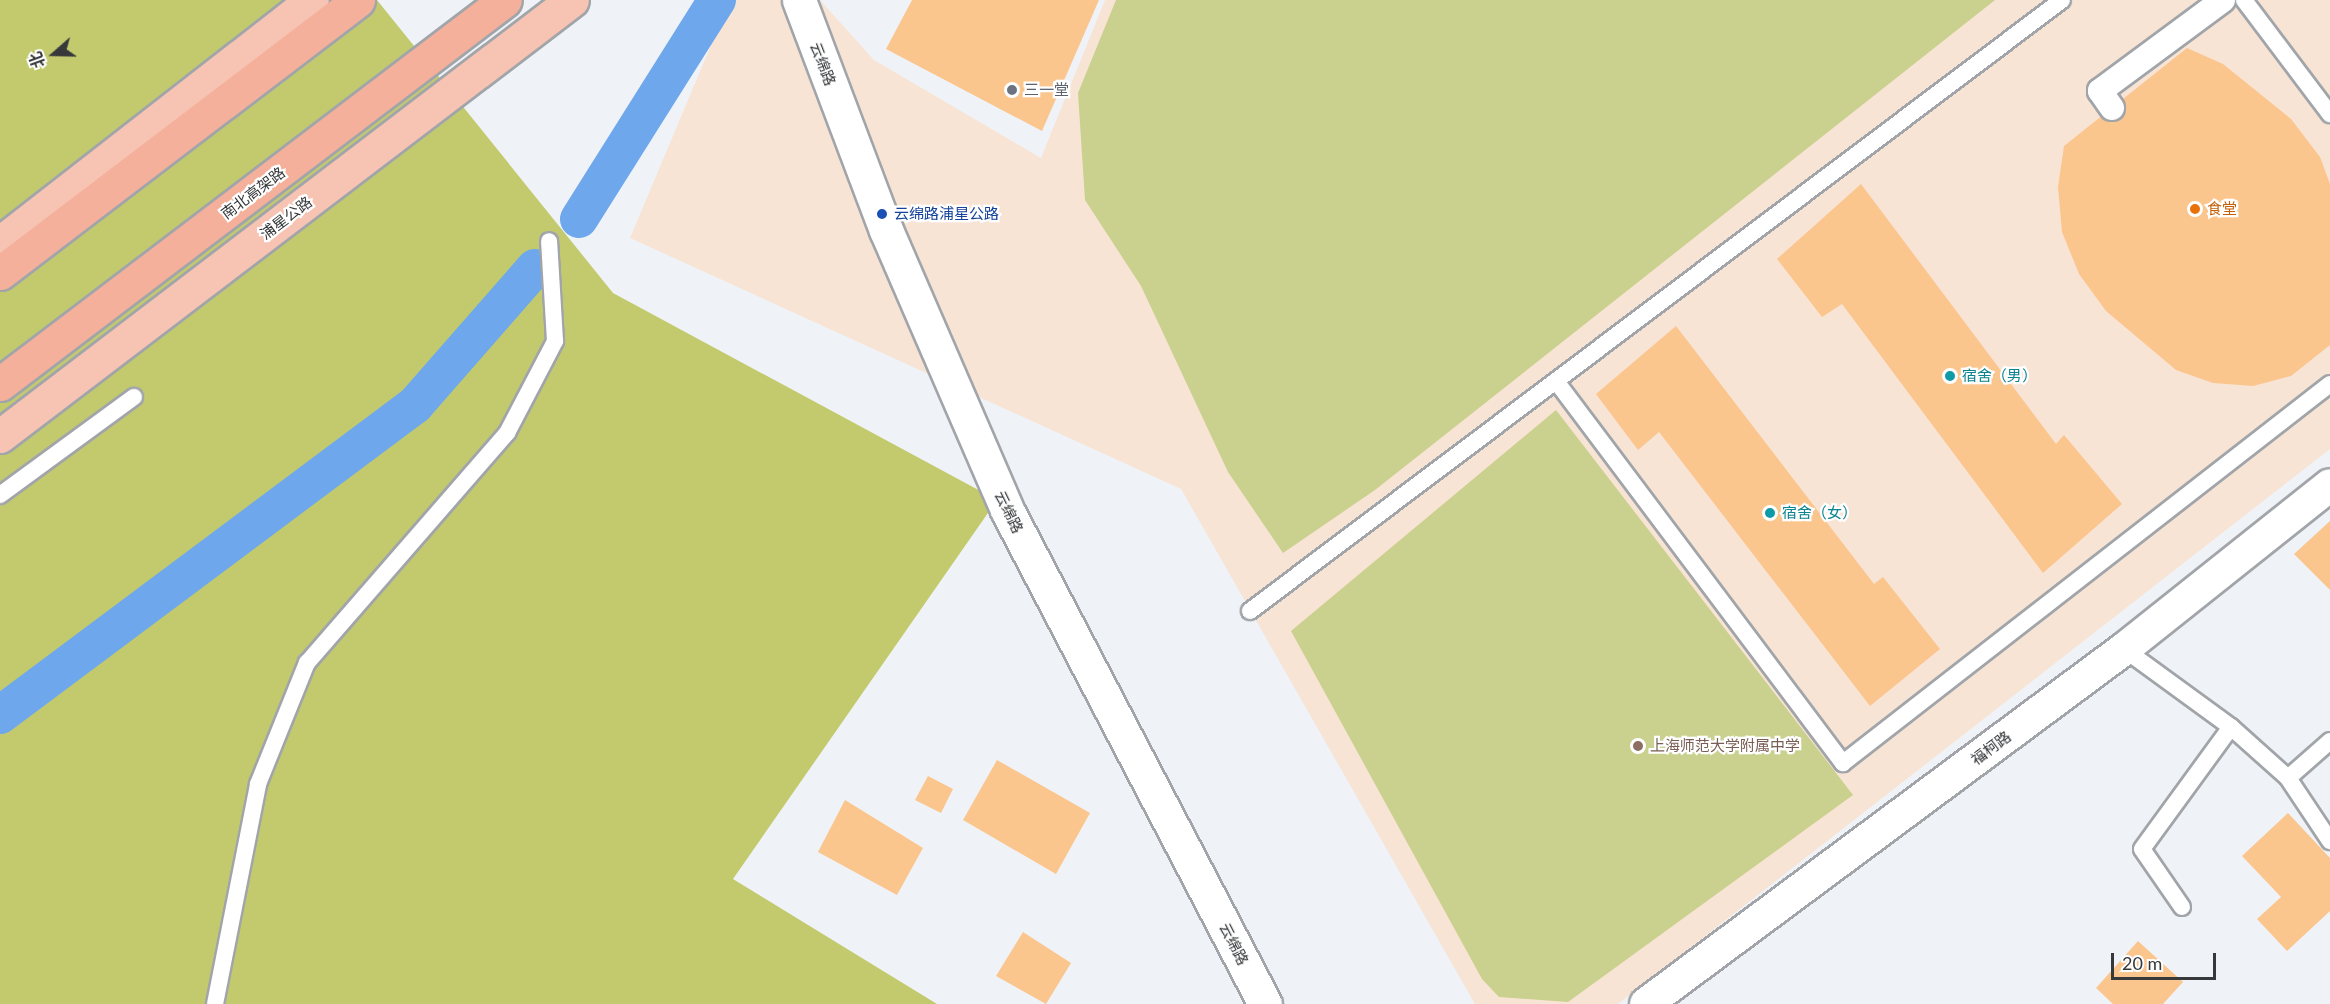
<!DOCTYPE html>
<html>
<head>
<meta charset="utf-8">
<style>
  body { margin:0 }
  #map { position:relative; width:2330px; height:1004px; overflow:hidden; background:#eff3f7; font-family:Lato,"Noto Sans SC",sans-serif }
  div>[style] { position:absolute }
  .education>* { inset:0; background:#f8e4d5 }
  .green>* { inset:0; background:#cad08d }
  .forest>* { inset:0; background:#c3ca6e }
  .canal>* { height:38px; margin:-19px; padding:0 19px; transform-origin:19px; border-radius:19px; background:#6ea7ec }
  .building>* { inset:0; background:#fbc58e }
  .roads { filter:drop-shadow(2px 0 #a1a5a9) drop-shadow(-2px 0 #a1a5a9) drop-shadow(0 2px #a1a5a9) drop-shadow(0 -2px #a1a5a9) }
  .service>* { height:16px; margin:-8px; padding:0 8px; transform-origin:8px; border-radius:8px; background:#fff }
  .pedestrian>* { height:24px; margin:-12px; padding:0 12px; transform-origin:12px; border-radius:12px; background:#fff }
  .minor>* { height:32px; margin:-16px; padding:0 16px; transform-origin:16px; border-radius:16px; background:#fff }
  .tertiary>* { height:33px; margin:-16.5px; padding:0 16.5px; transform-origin:16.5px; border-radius:16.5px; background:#fff }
  .primary>* { height:33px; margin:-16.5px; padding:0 16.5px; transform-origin:16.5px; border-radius:16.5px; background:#f7c4b3 }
  .trunk>* { height:33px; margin:-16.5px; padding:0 16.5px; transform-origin:16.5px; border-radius:16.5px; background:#f4b09a }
  .dots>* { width:16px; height:16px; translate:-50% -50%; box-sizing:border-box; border:3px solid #fff; border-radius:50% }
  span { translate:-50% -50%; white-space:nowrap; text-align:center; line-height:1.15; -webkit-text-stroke:4.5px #fff; paint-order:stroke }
  .street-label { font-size:15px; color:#36383a }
  .worship-label { font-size:15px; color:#5b616d }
  .left { translate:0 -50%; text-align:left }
  .food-label { font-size:15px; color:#c56008 }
  .transit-label { font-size:15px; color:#164399 }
  .culture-label { font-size:15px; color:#0d838f }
  .education-label { font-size:15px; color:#785e54 }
  .north { position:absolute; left:24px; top:24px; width:60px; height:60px; -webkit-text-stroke:4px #fff; paint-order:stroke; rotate:250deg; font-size:16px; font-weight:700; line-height:24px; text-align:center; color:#36383a }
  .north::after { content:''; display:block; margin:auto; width:21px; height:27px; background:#36383a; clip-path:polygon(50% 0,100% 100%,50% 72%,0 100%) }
  .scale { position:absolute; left:2111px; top:953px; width:105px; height:27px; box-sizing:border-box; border:3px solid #36383a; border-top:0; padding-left:8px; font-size:18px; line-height:21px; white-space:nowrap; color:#36383a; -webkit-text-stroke:4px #fff; paint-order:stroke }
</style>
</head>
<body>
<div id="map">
  <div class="education">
    <i style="clip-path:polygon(730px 0,820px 0,874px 60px,1041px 158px,1105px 0,2330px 0,2330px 449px,1618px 1004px,1475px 1004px,1181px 489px,630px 238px)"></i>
  </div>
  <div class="green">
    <i style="clip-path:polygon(1116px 0,1995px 0,1375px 490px,1283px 553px,1228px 472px,1141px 286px,1085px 200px,1078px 93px)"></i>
    <i style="clip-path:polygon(1556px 410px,1853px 795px,1568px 1002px,1499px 997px,1482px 979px,1291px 631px)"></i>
  </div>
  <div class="forest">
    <i style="clip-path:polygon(0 0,377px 0,613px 293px,997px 500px,733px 879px,937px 1004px,0 1004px)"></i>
  </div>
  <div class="canal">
    <i style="left:579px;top:219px;width:259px;rotate:-57.8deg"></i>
    <i style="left:0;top:715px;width:518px;rotate:-36.76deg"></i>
    <i style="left:415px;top:405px;width:182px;rotate:-48.8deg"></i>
  </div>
  <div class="building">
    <i style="clip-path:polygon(912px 0,1099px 0,1042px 131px,886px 49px)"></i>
    <i style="clip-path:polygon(2187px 48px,2223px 64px,2291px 119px,2320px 157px,2330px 184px,2330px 345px,2291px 376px,2253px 386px,2213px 383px,2176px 370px,2106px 311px,2079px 274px,2062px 232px,2058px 187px,2064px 146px)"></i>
    <i style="clip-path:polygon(1861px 184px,2056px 444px,2064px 435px,2122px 504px,2043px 573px,1842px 304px,1822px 317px,1777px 259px)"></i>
    <i style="clip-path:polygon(1676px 326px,1874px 584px,1883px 577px,1940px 649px,1870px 706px,1659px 432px,1638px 450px,1596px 394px)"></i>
    <i style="clip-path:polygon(2330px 521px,2330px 590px,2294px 554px)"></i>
    <i style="clip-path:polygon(997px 760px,1090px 813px,1056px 874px,963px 820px)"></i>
    <i style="clip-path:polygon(928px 776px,953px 789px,941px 813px,915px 800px)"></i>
    <i style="clip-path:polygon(845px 800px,923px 848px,897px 895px,818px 852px)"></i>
    <i style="clip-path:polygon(2288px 813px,2330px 858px,2330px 911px,2287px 951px,2257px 919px,2281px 897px,2242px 856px)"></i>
    <i style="clip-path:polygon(1023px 932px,1071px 963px,1046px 1004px,996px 976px)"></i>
    <i style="clip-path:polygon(2138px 941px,2183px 982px,2163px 1004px,2113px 1004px,2096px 988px)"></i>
  </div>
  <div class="roads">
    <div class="service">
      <i style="left:2244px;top:0;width:143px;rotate:53deg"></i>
      <i style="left:1556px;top:381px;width:478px;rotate:53.1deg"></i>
      <i style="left:1843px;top:763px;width:617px;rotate:-37.89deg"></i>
      <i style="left:0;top:495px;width:166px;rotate:-36.2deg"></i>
      <i style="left:1250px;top:611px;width:1016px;rotate:-36.96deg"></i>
      <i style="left:2124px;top:649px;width:132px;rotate:36.1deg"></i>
      <i style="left:2231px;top:727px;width:76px;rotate:41.8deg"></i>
      <i style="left:2288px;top:778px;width:76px;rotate:56.3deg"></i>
      <i style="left:2288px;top:778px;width:56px;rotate:-41.4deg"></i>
      <i style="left:2182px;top:907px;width:70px;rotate:-124.6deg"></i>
      <i style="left:2142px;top:849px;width:151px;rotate:-53.9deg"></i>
      <i style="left:215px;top:1004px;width:224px;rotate:-78.9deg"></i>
      <i style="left:258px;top:784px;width:131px;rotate:-68deg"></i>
      <i style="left:307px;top:663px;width:305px;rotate:-49deg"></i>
      <i style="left:507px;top:433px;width:104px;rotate:-62.4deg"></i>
      <i style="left:555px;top:341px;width:100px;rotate:-93.4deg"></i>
    </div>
    <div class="pedestrian">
      <i style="left:2112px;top:108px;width:21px;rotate:-125deg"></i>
      <i style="left:2100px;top:91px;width:153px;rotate:-36.5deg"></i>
    </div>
    <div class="minor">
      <i style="left:1646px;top:1004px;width:595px;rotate:-36.6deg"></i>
      <i style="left:2124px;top:649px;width:263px;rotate:-38.5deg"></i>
    </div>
    <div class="tertiary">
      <i style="left:799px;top:0;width:246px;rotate:69.3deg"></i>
      <i style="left:886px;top:230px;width:305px;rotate:66.6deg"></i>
      <i style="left:1007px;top:510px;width:557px;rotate:62.42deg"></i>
    </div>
    <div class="primary">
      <i style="left:0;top:243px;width:395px;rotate:-37.9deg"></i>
      <i style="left:0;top:436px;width:719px;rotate:-37.32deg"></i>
    </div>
    <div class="trunk">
      <i style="left:0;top:273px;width:450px;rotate:-37.3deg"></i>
      <i style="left:0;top:384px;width:634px;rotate:-37.25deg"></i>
    </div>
  </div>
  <div class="dots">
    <i style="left:1012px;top:90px;background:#6b7280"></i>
    <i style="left:2195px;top:209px;background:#e8710a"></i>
    <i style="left:882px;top:214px;background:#1a4fb4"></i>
    <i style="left:1950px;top:376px;background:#0f9aa8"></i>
    <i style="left:1770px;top:513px;background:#0f9aa8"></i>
    <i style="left:1638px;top:746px;background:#8d6e63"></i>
  </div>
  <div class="street-label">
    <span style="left:823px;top:64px;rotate:69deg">云绵路</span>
    <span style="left:253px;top:193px;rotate:-37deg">南北高架路</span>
    <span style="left:286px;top:218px;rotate:-37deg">浦星公路</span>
    <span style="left:1009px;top:512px;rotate:64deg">云绵路</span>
    <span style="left:1991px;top:748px;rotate:-37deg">福柯路</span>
    <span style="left:1234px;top:944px;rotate:63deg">云绵路</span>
  </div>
  <div class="worship-label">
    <span class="left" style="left:1024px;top:90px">三一堂</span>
  </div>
  <div class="food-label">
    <span class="left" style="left:2207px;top:209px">食堂</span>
  </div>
  <div class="transit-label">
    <span class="left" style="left:894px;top:214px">云绵路浦星公路</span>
  </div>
  <div class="culture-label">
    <span class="left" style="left:1962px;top:376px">宿舍（男）</span>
    <span class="left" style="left:1782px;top:513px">宿舍（女）</span>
  </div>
  <div class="education-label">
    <span class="left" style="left:1650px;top:746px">上海师范大学附属中学</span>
  </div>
  <div class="north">北</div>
  <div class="scale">20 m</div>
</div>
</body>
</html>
